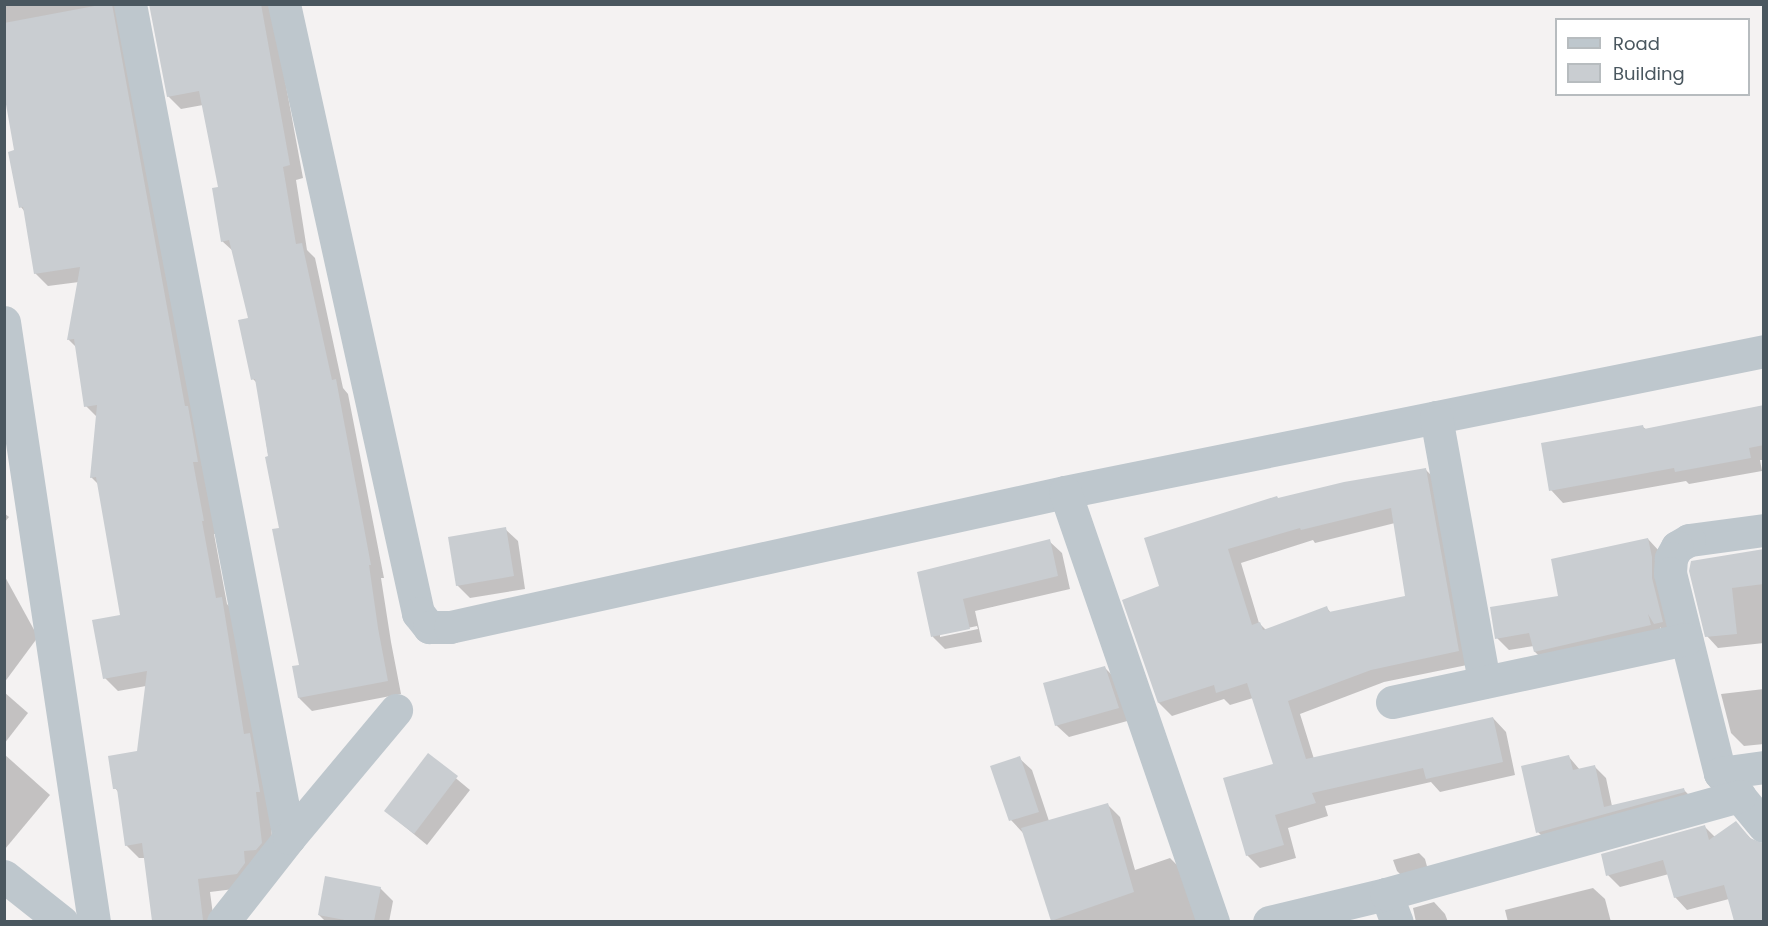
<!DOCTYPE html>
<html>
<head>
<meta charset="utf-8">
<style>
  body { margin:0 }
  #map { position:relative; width:1768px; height:926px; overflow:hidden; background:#f4f2f2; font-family:Poppins,sans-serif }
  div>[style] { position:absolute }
  .shadow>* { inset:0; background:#0003 }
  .building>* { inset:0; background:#c9cdd1 }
  .minor>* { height:33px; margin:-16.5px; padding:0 16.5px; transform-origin:16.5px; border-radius:16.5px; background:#bec7cd }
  span { translate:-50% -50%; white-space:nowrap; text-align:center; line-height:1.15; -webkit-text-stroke:4.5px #fff; paint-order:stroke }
  .frame { position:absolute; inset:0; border:6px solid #4a575f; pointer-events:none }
  .legend { position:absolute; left:1555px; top:18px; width:195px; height:78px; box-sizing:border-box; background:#fff; border:2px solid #b7bcbf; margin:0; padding:8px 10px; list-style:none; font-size:18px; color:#4a575f }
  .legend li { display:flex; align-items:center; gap:12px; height:30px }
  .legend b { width:30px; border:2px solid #b7bcbf }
</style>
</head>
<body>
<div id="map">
  <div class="shadow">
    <i style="clip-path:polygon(4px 4px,130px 4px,216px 534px,214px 534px,227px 604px,235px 612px,263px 748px,274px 856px,250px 887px,210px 892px,214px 922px,154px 922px,145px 858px,139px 858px,126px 845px,119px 793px,115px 788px,138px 753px,146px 686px,118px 691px,105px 678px,122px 617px,99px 485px,91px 477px,97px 417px,86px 406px,77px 348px,68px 339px,79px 282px,48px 286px,35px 273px,25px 212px,21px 207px,16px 152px,4px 84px)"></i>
    <i style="clip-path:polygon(151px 4px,271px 4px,303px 178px,296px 180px,307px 250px,315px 258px,343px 388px,348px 394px,384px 578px,381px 578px,391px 642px,401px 694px,312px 711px,299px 698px,301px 666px,257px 383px,253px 379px,249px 319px,234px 252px,222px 241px,220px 188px,203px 105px,181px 109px,168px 96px)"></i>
    <i style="clip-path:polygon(1764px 407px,1764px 460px,1760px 460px,1762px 471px,1689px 484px,1686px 481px,1563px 503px,1551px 490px,1643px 427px,1647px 430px)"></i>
    <i style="clip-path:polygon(evenodd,1426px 470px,1439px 483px,1472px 664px,1384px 682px,1300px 714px,1314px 759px,1493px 718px,1506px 732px,1515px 775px,1440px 792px,1431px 782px,1325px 806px,1328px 816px,1288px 828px,1296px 858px,1260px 868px,1247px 855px,1275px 765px,1253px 698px,1230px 705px,1224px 699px,1172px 716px,1159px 703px,1161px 587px,1278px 499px,1426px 470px,1395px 523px,1407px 598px,1331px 613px,1327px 608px,1267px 631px,1259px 623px,1241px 563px,1313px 540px,1315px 543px,1395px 523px)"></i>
    <i style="clip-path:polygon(4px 513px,9px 517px,4px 523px)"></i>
    <i style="clip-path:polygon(505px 529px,518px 541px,525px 589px,470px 598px,457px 585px)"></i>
    <i style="clip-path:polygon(1648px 539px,1660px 552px,1669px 636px,1660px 627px,1663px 637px,1548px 664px,1535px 652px,1534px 646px,1509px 650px,1497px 638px)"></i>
    <i style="clip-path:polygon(evenodd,1049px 541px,1062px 553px,1070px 589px,975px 611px,982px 642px,945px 649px,933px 637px,918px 573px,1049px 541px,977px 626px,978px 629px,940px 637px,940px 634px,977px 626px)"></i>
    <i style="clip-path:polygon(1764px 551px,1764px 643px,1718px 648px,1707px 636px,1690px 571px)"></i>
    <i style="clip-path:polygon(4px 575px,38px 637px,4px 683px)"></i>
    <i style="clip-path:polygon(1105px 668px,1117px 680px,1131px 720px,1069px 737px,1056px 725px)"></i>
    <i style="clip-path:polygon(1764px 689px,1764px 744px,1744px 746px,1731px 733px,1721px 694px)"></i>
    <i style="clip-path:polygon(4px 692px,28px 713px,4px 744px)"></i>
    <i style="clip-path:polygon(4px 754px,50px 795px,5px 849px,4px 848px)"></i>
    <i style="clip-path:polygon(428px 755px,470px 790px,427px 845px,386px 811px)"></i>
    <i style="clip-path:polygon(1569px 757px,1580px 770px,1595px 767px,1606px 778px,1612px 806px,1684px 790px,1695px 801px,1549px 843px,1538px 832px)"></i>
    <i style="clip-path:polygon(1019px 758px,1032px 770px,1049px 821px,1108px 805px,1120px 817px,1135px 870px,1170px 858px,1182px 870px,1200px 922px,1053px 922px,1024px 834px,1011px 820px,992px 767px)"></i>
    <i style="clip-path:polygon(1736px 823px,1757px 845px,1764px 845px,1764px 922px,1735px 922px,1729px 899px,1687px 910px,1675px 897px,1669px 874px,1620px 887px,1608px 875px,1705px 827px,1716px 838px)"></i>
    <i style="clip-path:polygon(1419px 853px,1425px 859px,1428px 870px,1403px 877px,1397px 871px,1393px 860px)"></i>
    <i style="clip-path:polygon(380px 888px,393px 901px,389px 922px,326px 922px,319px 915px)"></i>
    <i style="clip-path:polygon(1593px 888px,1605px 899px,1611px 922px,1508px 922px,1505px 910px)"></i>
    <i style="clip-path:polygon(1434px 902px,1445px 914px,1448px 922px,1416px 922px,1413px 908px)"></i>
  </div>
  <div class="building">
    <i style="clip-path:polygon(105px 4px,112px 4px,185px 406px,188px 406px,198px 462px,193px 462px,204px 521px,202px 521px,216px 598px,222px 597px,244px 734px,250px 733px,260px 792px,256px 792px,262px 843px,256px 850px,244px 851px,245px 863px,237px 874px,198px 879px,203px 920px,186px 921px,152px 921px,142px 843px,125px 846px,117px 789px,113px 789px,108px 756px,137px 751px,147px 671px,103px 679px,92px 620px,120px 615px,96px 477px,90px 478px,97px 405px,84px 407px,74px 339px,67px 340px,80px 267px,34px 274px,23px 207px,19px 208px,8px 152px,14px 150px,4px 93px,4px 23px)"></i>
    <i style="clip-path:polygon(149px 4px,261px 4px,290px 165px,283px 167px,296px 244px,302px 243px,332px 380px,336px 379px,371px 565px,369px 565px,378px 628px,388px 681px,298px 698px,292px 666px,299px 665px,272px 529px,279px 528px,265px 457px,268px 456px,255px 379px,251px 380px,238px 320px,248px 318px,229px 240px,221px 242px,212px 188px,218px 187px,199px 91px,167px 97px)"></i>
    <i style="clip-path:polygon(1764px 405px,1764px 445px,1749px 448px,1751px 458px,1675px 472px,1674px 468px,1549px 491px,1541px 443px,1643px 425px,1644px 429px)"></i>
    <i style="clip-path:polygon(evenodd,1426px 468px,1459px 651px,1371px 670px,1288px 701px,1306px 759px,1493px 717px,1503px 762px,1426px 779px,1423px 768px,1312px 793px,1316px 803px,1275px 815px,1284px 845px,1246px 856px,1223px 778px,1273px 764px,1247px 683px,1216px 693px,1214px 685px,1158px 703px,1122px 600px,1159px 586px,1144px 538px,1277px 496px,1278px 498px,1344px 482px,1426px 468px,1391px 508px,1405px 596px,1329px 612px,1327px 606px,1263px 630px,1260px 622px,1252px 625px,1228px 549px,1300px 528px,1301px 530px,1391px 508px)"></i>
    <i style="clip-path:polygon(506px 527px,514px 576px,456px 586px,448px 537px)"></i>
    <i style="clip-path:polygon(1648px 538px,1652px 557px,1652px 578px,1663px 622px,1654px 624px,1648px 614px,1651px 625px,1534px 652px,1529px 633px,1495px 639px,1490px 607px,1558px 596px,1551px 559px)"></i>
    <i style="clip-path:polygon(1050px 539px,1058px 576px,963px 599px,970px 629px,931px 637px,917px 572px)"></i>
    <i style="clip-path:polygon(1764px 549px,1764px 584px,1732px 588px,1737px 634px,1705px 637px,1689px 571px,1691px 561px)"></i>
    <i style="clip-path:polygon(1105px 666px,1119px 708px,1055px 726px,1043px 683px)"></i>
    <i style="clip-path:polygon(428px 753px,458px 776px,414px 834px,384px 811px)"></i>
    <i style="clip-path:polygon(1569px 755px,1573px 770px,1595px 765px,1604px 807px,1684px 788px,1685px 792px,1536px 833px,1521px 766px)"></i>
    <i style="clip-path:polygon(1020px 756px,1039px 812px,1009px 821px,990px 766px)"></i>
    <i style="clip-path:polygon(1108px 803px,1134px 892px,1051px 921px,1021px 828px)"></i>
    <i style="clip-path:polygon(1736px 821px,1750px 838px,1764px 844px,1764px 921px,1734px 921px,1724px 885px,1674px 898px,1663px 860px,1606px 876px,1601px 854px,1705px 825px,1709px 840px)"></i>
    <i style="clip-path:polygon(325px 876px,381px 887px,374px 921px,350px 921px,318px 915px)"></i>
  </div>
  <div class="minor">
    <i style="left:130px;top:4px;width:849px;rotate:79.21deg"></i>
    <i style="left:284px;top:4px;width:624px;rotate:77.59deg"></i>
    <i style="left:418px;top:613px;width:18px;rotate:52deg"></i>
    <i style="left:429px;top:627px;width:21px"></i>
    <i style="left:450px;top:627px;width:630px;rotate:-12.38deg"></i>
    <i style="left:1065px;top:492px;width:713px;rotate:-11.4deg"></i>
    <i style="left:4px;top:322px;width:607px;rotate:81.47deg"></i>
    <i style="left:1436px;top:417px;width:269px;rotate:79.7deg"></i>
    <i style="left:1065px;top:492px;width:455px;rotate:71deg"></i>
    <i style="left:1764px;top:530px;width:76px;rotate:172.4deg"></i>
    <i style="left:1689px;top:540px;width:14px;rotate:150deg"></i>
    <i style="left:1677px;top:547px;width:13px;rotate:119deg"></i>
    <i style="left:1671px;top:558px;width:15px;rotate:94deg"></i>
    <i style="left:1670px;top:573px;width:206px;rotate:76deg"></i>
    <i style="left:1720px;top:773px;width:69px;rotate:50.3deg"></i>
    <i style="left:1392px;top:702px;width:301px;rotate:-12.1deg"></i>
    <i style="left:1720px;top:773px;width:44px;rotate:-7.8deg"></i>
    <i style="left:4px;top:876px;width:74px;rotate:38.4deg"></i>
    <i style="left:1386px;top:894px;width:30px;rotate:69deg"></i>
    <i style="left:223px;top:922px;width:107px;rotate:-51.8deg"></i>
    <i style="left:289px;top:838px;width:167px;rotate:-50.1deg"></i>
    <i style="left:1269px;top:922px;width:120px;rotate:-13.5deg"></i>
    <i style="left:1386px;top:894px;width:367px;rotate:-15.5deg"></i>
  </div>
  <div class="frame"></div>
  <ul class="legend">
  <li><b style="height:8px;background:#bec7cd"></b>Road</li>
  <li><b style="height:16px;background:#c9cdd1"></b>Building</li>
  </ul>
</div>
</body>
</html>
